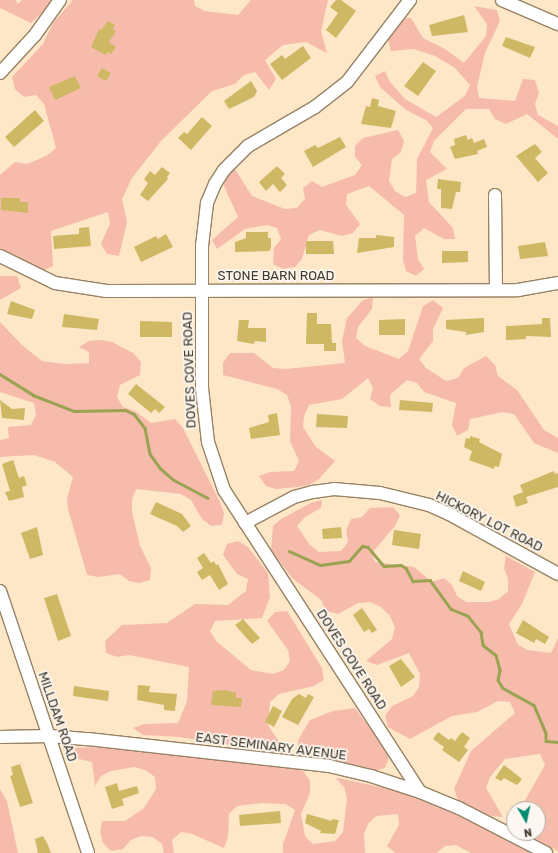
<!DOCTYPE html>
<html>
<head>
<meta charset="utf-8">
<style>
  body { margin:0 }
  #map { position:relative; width:558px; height:853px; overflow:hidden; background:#fee7c7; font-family:Rubik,sans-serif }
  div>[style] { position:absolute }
  .green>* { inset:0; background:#f6bbab }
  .stream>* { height:2.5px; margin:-1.25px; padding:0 1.25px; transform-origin:1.25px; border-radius:1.25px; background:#9aa351 }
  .building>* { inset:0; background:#ceb864 }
  .roads { filter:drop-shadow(1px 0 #978264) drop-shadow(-1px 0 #978264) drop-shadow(0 1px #978264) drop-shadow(0 -1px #978264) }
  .minor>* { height:12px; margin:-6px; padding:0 6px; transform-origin:6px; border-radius:6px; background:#fff }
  span { translate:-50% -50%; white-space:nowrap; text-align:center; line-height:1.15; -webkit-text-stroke:3.5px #fcf7f1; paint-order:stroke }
  .street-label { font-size:13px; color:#433a2d }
  .north { position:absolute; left:506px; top:801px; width:40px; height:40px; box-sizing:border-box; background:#fcf7f1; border:1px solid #b2aba3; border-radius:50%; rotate:171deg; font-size:11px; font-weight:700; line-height:16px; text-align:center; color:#433a2d }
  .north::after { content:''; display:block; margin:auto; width:14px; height:18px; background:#068b70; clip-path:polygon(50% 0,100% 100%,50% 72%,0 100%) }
</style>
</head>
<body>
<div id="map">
  <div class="green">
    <i style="clip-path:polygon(0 0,15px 0,18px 4px,22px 0,56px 0,31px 23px,0 8px)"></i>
    <i style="clip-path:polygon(73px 0,194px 0,195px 6px,205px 11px,238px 15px,251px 0,328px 0,321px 31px,327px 53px,306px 42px,283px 45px,265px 60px,276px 79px,269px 90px,255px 72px,244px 75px,235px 84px,212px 91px,161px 141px,132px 178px,122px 199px,127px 222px,119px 256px,107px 254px,101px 244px,110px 223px,108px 212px,51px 231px,53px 266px,42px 271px,0 251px,0 175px,15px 162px,27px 164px,48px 155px,56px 148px,44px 104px,36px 95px,24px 97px,15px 89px,12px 77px,43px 44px,53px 23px)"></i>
    <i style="clip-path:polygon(474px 6px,497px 10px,500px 21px,485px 53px,477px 87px,479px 98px,515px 101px,523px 79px,535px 80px,539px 93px,535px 104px,538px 115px,558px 126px,558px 139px,527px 114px,506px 124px,495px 119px,489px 109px,466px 109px,434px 141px,430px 152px,447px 169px,426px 180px,429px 202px,453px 228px,455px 239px,444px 239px,424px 228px,415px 236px,418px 259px,424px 269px,416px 276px,406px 271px,403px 260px,404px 215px,369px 186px,347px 194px,346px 205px,360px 224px,353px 233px,342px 236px,320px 230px,309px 235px,302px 259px,295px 267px,283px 269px,273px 264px,274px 248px,281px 239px,277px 228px,267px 225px,245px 229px,217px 249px,212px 240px,238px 217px,224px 186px,226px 174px,233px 166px,252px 196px,285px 209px,297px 208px,305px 199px,303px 188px,312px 181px,322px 187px,355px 175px,362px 165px,355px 157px,355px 146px,363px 138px,398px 130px,404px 141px,401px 152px,392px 159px,389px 181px,395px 191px,405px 197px,416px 193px,417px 159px,433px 128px,426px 120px,406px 110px,380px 87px,375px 76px,385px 71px,390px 82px,405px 99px,436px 117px,465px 96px,470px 85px,455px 68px,435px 56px,414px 49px,391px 51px,388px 40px,392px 27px,399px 18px,411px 18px,423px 38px,445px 49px,464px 63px,486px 36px,487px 24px)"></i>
    <i style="clip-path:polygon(0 276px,17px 276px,21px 288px,0 300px)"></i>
    <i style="clip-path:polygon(373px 297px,372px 309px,358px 327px,356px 338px,365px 346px,399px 359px,408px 351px,423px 306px,433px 300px,443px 308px,433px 329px,433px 341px,419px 359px,426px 368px,446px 381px,458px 378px,464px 368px,486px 356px,495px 365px,498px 376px,517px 390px,544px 430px,558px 438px,558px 453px,534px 443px,514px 414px,503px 412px,470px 419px,468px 430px,457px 436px,452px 425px,456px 403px,424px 392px,417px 383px,407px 380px,390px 395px,391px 407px,380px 406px,370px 399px,373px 388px,368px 378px,342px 399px,309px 405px,304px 416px,303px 427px,316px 447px,335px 461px,319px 479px,309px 485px,298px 487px,276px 489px,266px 486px,259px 476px,270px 472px,294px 471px,299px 461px,290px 441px,291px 406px,287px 395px,277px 389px,223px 375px,223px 363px,230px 353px,254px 353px,273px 368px,286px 369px,345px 363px,342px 341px,347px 318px,362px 301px)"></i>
    <i style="clip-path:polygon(0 322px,23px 346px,42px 361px,65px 364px,89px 363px,89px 352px,79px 347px,89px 341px,101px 340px,112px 342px,133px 353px,141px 362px,140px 375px,120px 385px,117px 397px,123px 407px,135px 411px,151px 423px,175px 419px,183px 428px,220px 502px,224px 513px,222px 525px,211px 526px,202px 519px,191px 500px,181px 494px,136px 489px,132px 500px,132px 512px,140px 546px,151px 568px,150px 580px,139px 583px,129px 581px,120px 574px,98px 577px,87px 575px,68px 509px,67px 498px,73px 477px,55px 462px,34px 455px,0 457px,0 440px,9px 438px,8px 427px,31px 425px,36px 414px,34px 403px,0 392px)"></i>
    <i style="clip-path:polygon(322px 500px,321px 508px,305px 517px,297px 526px,310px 545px,319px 552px,341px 551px,348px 542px,346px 530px,351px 519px,362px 517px,370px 508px,393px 507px,400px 515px,395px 526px,372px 553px,375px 562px,414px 567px,432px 582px,444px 578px,452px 585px,457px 596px,466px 602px,489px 602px,499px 599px,508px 591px,508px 579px,504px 568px,506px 556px,535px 572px,522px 604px,509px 624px,518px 645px,528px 650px,551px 653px,558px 638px,558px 851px,525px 833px,538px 833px,538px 809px,520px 809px,545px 765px,540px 754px,505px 759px,490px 777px,486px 788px,503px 817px,491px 816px,458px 800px,454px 789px,471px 751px,515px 713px,510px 702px,498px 701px,477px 712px,452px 716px,410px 739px,388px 727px,385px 716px,392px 706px,413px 696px,419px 687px,420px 674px,409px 653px,377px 665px,366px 661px,392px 639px,395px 627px,390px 616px,381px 607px,370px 602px,358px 603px,338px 614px,326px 611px,321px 600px,292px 578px,271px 550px,273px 526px,281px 519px,311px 503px)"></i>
    <i style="clip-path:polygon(238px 541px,248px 547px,268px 573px,270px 597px,262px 618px,215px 621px,210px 631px,216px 641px,251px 670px,273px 674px,284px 670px,290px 661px,288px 650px,267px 621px,275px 612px,287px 611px,322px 668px,324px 680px,314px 686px,279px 694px,270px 702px,268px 725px,287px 754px,179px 737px,143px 735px,133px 728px,144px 724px,178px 723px,187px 701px,189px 667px,129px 655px,117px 657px,106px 653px,105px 641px,122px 625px,167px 623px,195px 604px,228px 605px,246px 591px,248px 579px,237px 574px,223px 555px,227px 544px)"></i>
    <i style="clip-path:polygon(355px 708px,384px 747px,389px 758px,385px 768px,374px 771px,298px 751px,298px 740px,310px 720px,333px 711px)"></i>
    <i style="clip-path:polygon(109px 747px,294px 767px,304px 772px,310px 781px,310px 793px,301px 814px,305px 836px,313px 844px,335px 841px,343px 832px,347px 798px,344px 787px,336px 779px,338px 778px,394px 790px,468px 817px,521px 842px,529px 853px,471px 853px,456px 845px,445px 846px,437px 853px,395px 853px,387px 846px,399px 825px,398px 814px,376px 816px,368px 824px,364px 834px,365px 853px,283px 853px,283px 844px,295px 810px,285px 804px,261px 803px,237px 806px,229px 814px,228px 837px,224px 848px,192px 834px,181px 832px,172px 840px,174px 853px,164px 853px,162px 844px,153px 837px,141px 836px,131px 840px,123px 849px,111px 851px,103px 843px,100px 832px,102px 821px,125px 821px,144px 808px,156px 789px,155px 777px,145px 770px,134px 767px,111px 771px,101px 776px,95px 786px,92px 762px,70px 757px,62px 748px)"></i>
    <i style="clip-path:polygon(0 789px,7px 801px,18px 853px,0 853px)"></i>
  </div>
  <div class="stream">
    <i style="left:0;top:374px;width:39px;rotate:32deg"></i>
    <i style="left:33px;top:395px;width:44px;rotate:21.3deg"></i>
    <i style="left:74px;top:411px;width:51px;rotate:-1.1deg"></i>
    <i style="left:125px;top:410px;width:10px;rotate:24deg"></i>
    <i style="left:134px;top:414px;width:18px;rotate:52deg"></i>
    <i style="left:145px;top:428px;width:26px;rotate:79deg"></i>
    <i style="left:150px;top:454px;width:17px;rotate:54deg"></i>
    <i style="left:160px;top:468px;width:18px;rotate:41deg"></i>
    <i style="left:174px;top:480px;width:38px;rotate:28deg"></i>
    <i style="left:289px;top:551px;width:34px;rotate:24deg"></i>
    <i style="left:320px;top:565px;width:29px;rotate:-8deg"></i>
    <i style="left:349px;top:561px;width:20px;rotate:-49deg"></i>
    <i style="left:362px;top:546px;width:6px;rotate:9deg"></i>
    <i style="left:368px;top:547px;width:25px;rotate:50deg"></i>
    <i style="left:384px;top:566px;width:17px;rotate:-3deg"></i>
    <i style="left:401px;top:565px;width:6px;rotate:31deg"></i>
    <i style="left:406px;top:568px;width:15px;rotate:62deg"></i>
    <i style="left:413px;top:581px;width:17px;rotate:-3deg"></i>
    <i style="left:430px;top:580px;width:36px;rotate:54deg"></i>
    <i style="left:451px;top:609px;width:18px;rotate:22deg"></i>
    <i style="left:468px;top:616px;width:21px;rotate:51deg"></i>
    <i style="left:481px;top:632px;width:13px;rotate:81deg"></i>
    <i style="left:483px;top:645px;width:16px;rotate:38deg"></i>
    <i style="left:496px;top:655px;width:16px;rotate:75deg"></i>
    <i style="left:500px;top:670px;width:10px;rotate:101deg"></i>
    <i style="left:498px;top:680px;width:9px;rotate:58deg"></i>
    <i style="left:503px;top:688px;width:35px;rotate:29deg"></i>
    <i style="left:534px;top:705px;width:30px;rotate:67deg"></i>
    <i style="left:546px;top:733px;width:8px;rotate:90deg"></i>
    <i style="left:546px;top:741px;width:12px;rotate:5deg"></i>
  </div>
  <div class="building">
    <i style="clip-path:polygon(336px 0,341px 0,356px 11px,336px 38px,326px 30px,338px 13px,330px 7px)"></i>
    <i style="clip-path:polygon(464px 15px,468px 32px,432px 36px,429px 25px)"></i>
    <i style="clip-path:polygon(108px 21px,115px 25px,113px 29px,116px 31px,109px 42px,116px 47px,111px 54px,107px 52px,106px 55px,91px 47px,99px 29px,101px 30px)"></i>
    <i style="clip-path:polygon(506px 37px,535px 47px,530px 58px,502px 46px)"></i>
    <i style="clip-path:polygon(303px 46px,311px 58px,282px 80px,270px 64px,282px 55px,285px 59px)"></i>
    <i style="clip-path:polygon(423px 62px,436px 71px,418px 96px,404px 86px)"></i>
    <i style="clip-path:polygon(102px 68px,111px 73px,106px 81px,97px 76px)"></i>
    <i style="clip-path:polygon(75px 76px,81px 88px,55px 100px,49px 87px)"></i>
    <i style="clip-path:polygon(251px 81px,257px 91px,254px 97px,229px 109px,224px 101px)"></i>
    <i style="clip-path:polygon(372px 98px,379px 100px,378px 106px,396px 111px,391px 128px,361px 124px,366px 106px,370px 107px)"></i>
    <i style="clip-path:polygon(35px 110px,44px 121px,14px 147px,5px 137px)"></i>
    <i style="clip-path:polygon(202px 117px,212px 126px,191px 150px,178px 138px,184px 132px,187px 134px)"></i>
    <i style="clip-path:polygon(466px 135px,468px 140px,472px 138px,474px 143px,484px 139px,487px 147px,477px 151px,478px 154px,455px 159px,450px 147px,455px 145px,454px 139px)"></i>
    <i style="clip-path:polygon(340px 137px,346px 147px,313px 167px,304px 151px,315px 145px,318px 148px)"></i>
    <i style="clip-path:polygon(535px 144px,542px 152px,535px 158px,548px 173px,538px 182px,516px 156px)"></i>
    <i style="clip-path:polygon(277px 166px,285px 174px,281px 178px,287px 185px,280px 192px,273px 184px,266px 191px,259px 182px)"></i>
    <i style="clip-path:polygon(162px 167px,170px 173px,167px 177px,168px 179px,148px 201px,140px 195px,148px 183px,144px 179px,150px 171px,155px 175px)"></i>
    <i style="clip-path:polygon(438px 179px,461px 182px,460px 192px,456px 192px,452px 209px,441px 208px,441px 189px,437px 189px)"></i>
    <i style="clip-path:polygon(1px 198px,20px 198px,20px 202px,28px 202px,28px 213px,1px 210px)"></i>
    <i style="clip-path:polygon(89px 227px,91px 246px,54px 249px,53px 236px,79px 234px,79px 228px)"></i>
    <i style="clip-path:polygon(246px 232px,268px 232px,268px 238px,271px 238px,271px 248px,269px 251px,235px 252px,235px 242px,246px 238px)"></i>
    <i style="clip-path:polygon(166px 234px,173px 247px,141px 262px,134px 247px,156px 236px,158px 239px)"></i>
    <i style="clip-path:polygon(376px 235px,394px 237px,394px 247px,357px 253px,359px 238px,376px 238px)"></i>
    <i style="clip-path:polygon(306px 241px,333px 241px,334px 254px,306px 254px)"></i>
    <i style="clip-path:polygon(545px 242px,548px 256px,520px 259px,518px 246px)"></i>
    <i style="clip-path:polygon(442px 251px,468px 251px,468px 262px,442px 263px)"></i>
    <i style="clip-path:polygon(11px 301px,35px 310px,32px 319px,7px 314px)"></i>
    <i style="clip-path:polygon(307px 313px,317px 313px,317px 324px,331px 324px,332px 343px,336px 343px,336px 351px,324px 351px,324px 344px,306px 344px)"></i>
    <i style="clip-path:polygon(64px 314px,99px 319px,97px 330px,62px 327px)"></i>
    <i style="clip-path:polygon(484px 318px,484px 332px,466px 335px,466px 332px,446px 329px,446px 320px)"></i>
    <i style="clip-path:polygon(542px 318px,550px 318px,551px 337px,526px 336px,526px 339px,506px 340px,506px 326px,542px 324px)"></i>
    <i style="clip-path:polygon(405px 319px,405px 335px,379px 335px,379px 320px)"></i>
    <i style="clip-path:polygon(239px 320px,249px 320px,248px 328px,266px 328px,266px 342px,255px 341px,254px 344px,237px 341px)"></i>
    <i style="clip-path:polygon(140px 321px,172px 322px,172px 337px,140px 337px)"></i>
    <i style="clip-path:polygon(136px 384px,165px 407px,159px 413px,155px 409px,151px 413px,128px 394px)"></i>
    <i style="clip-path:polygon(0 400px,12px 409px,25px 408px,24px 420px,2px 418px)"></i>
    <i style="clip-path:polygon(400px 400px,433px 403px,432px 412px,399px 410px)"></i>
    <i style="clip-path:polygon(277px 413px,280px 435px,251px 439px,249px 428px,269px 422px,268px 415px)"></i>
    <i style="clip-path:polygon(317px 414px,348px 416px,347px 428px,316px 427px)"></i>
    <i style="clip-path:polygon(470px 436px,480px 439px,479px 442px,502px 454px,499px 467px,495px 466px,494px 469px,469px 460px,472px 451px,464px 447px,466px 438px,470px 439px)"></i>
    <i style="clip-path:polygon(13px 460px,19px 478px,24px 476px,27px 485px,22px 487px,24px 497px,9px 501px,5px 492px,10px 491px,2px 464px)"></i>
    <i style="clip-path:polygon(554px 471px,555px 474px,558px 473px,558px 487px,526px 497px,528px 503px,516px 507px,513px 496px,523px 492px,520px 485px)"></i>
    <i style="clip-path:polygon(156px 502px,182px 514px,191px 526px,183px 532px,177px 526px,150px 514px)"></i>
    <i style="clip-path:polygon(37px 527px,43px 555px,30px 559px,21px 533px)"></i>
    <i style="clip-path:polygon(341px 527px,342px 538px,323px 539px,322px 529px)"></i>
    <i style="clip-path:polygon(394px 530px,421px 534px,419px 549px,392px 545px)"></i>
    <i style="clip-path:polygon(204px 553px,211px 563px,214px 561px,216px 565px,218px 564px,228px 584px,219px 590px,210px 575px,202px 580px,197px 572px,203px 568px,197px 558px)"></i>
    <i style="clip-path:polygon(463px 571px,485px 582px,481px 591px,459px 581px)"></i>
    <i style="clip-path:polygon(57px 594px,71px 636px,58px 641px,44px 598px)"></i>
    <i style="clip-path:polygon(362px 608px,377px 630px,372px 633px,369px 629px,364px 632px,353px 615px)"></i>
    <i style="clip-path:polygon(243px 619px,260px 638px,252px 644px,235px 625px)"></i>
    <i style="clip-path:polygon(523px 620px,549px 637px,545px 644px,536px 639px,534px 643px,516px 633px)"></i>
    <i style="clip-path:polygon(401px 659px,415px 677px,401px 687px,389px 666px)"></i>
    <i style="clip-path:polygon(138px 685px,150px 686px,149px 692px,177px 694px,175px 711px,164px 710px,164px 705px,137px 700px)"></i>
    <i style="clip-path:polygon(74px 686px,109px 691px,108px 701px,73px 696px)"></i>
    <i style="clip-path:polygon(225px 690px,236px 693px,236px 698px,242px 698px,241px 707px,211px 705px,213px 691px)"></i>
    <i style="clip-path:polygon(299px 694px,306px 698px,308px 694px,314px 697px,298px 725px,282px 717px,292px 699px)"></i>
    <i style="clip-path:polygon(273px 706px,282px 711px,274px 727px,265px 722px)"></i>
    <i style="clip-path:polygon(438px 732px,449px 740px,451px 738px,455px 741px,462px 732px,470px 738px,464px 747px,468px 750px,459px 762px,442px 750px,444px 747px,433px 739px)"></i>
    <i style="clip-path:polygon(20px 764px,33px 803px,20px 807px,10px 776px,13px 775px,11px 767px)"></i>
    <i style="clip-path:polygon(504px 765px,522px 779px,517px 785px,504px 778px,501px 781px,495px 778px)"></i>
    <i style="clip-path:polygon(117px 783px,119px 791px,137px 786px,139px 793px,122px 799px,124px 805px,112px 809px,105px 787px)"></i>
    <i style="clip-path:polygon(280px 811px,281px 823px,240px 826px,239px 815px)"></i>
    <i style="clip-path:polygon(307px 814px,332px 821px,332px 819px,339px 820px,335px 834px,320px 833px,321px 831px,305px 823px)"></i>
    <i style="clip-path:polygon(43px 836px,48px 845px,51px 853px,38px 853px,35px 839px)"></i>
  </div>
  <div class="roads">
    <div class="minor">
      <i style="left:410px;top:0;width:103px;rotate:127.5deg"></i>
      <i style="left:347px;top:82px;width:41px;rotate:142deg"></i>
      <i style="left:315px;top:107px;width:78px;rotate:149.8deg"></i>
      <i style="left:248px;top:146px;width:34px;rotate:135deg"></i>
      <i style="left:224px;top:170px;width:17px;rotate:123deg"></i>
      <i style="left:215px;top:184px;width:21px;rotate:113deg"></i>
      <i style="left:207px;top:203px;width:43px;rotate:96.6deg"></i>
      <i style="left:202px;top:246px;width:142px;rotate:90deg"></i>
      <i style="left:202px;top:388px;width:54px;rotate:83.7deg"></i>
      <i style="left:208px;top:442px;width:51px;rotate:71.6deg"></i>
      <i style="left:224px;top:490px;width:360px;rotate:57deg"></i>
      <i style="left:502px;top:0;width:61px;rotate:23.2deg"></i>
      <i style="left:0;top:73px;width:52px;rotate:-47.4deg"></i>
      <i style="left:35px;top:35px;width:43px;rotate:-54.5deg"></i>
      <i style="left:495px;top:195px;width:95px;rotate:89.4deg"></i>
      <i style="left:0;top:256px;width:61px;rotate:26.1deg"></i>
      <i style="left:55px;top:283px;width:52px;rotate:8.9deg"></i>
      <i style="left:106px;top:291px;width:412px;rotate:-0.1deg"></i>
      <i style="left:518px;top:290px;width:41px;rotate:-9.9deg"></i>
      <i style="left:245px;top:523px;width:55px;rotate:-28deg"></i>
      <i style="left:294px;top:497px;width:20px;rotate:-15deg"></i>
      <i style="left:313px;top:492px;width:21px;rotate:-8deg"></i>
      <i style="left:334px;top:489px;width:46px;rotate:5deg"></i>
      <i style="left:380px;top:493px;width:50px;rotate:13.8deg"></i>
      <i style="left:429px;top:505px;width:22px;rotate:24deg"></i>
      <i style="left:449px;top:514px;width:124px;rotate:28.8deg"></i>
      <i style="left:0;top:591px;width:276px;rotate:71.4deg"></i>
      <i style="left:0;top:737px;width:50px;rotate:-1.1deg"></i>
      <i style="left:50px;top:736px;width:38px;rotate:5deg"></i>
      <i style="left:88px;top:739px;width:243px;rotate:6.4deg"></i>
      <i style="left:329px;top:766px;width:43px;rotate:13.4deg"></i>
      <i style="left:371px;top:776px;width:52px;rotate:18.1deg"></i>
      <i style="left:420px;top:792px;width:42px;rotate:22.3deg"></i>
      <i style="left:459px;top:808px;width:98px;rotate:27.3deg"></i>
    </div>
  </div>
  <div class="street-label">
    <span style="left:276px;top:276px">STONE BARN ROAD</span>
    <span style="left:190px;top:370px;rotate:-92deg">DOVES COVE ROAD</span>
    <span style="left:489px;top:522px;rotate:27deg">HICKORY LOT ROAD</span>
    <span style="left:351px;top:660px;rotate:57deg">DOVES COVE ROAD</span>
    <span style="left:57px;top:717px;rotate:71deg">MILLDAM ROAD</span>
    <span style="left:271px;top:747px;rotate:7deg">EAST SEMINARY AVENUE</span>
  </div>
  <div class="north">N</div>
</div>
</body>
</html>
